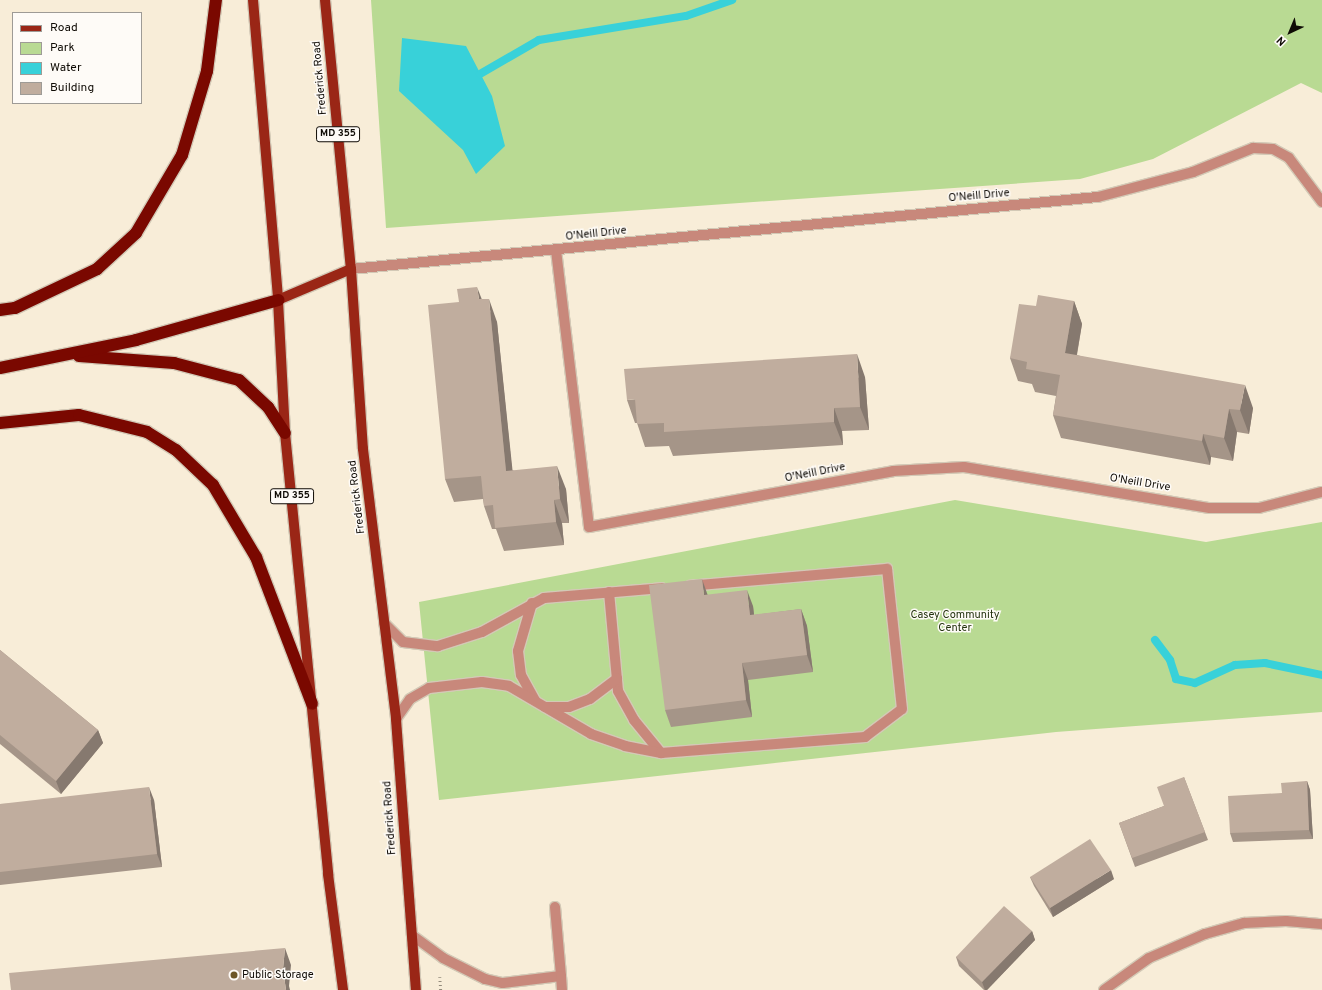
<!DOCTYPE html>
<html>
<head>
<meta charset="utf-8">
<style>
  body { margin:0 }
  #map { position:relative; width:1322px; height:990px; overflow:hidden; background:#f8edd8; font-family:Overpass,sans-serif }
  div>[style] { position:absolute }
  .green>* { inset:0; background:#b9da93 }
  .water>* { inset:0; background:#38d1d9 }
  .stream>* { height:8px; margin:-4px; padding:0 4px; transform-origin:4px; border-radius:4px; background:#38d1d9 }
  .path>* { height:2.5px; margin-top:-1.25px; transform-origin:0; background:repeating-linear-gradient(90deg,#938b7c 0 1px,transparent 0 4px) }
  .roads { filter:drop-shadow(1px 0 #d3c9b6) drop-shadow(-1px 0 #d3c9b6) drop-shadow(0 1px #d3c9b6) drop-shadow(0 -1px #d3c9b6) }
  .lane>* { height:10px; margin:-5px; padding:0 5px; transform-origin:5px; border-radius:5px; background:#c8887b }
  .street>* { height:10px; margin:-5px; padding:0 5px; transform-origin:5px; border-radius:5px; background:#c8887b }
  .primary>* { height:10px; margin:-5px; padding:0 5px; transform-origin:5px; border-radius:5px; background:#9a2616 }
  .highway>* { height:12px; margin:-6px; padding:0 6px; transform-origin:6px; border-radius:6px; background:#7a0800 }
  .wall>* { inset:0; background:#a59588 }
  .shaded-wall>* { inset:0; background:#86796f }
  .building>* { inset:0; background:#c0ad9e }
  .dots>* { width:11px; height:11px; translate:-50% -50%; box-sizing:border-box; border:2px solid #fefbf7; border-radius:50% }
  span { translate:-50% -50%; white-space:nowrap; text-align:center; line-height:1.15; -webkit-text-stroke:3px #fefbf7; paint-order:stroke }
  .shield-label span { padding:1px 3px; background:#fefbf7; border:1px solid; border-radius:3px; -webkit-text-stroke-width:0 }
  .shield-label { font-size:10px; color:#0f0b05; font-weight:700 }
  .street-label { font-size:11px; color:#0f0b05 }
  .park-label { font-size:11px; color:#263511 }
  .poi-label { font-size:11px; color:#0f0b05 }
  .left { translate:0 -50%; text-align:left }
  .legend { position:absolute; left:12px; top:12px; width:130px; height:92px; box-sizing:border-box; background:#fefbf7; border:1px solid #9e9b96; margin:0; padding:5px 7px; list-style:none; font-size:12px; color:#0f0b05 }
  .legend li { display:flex; align-items:center; gap:8px; height:20px }
  .legend b { width:20px; border:1px solid #9e9b96 }
  .north { position:absolute; left:1270px; top:12px; width:40px; height:40px; -webkit-text-stroke:3px #fefbf7; paint-order:stroke; rotate:224deg; font-size:11px; font-weight:700; line-height:16px; text-align:center; color:#0f0b05 }
  .north::after { content:''; display:block; margin:auto; width:14px; height:18px; background:#0f0b05; clip-path:polygon(50% 0,100% 100%,50% 72%,0 100%) }
</style>
</head>
<body>
<div id="map">
  <div class="green">
    <i style="clip-path:polygon(371px 0,1322px 0,1322px 93px,1301px 83px,1153px 159px,1080px 179px,386px 228px)"></i>
    <i style="clip-path:polygon(955px 500px,1206px 542px,1322px 522px,1322px 712px,1056px 732px,439px 800px,419px 602px)"></i>
  </div>
  <div class="water">
    <i style="clip-path:polygon(402px 38px,466px 46px,492px 96px,505px 146px,476px 174px,463px 150px,399px 91px)"></i>
  </div>
  <div class="stream">
    <i style="left:480px;top:74px;width:68px;rotate:-30deg"></i>
    <i style="left:539px;top:40px;width:149px;rotate:-9.3deg"></i>
    <i style="left:686px;top:16px;width:49px;rotate:-19.2deg"></i>
    <i style="left:1155px;top:640px;width:25px;rotate:53deg"></i>
    <i style="left:1170px;top:660px;width:20px;rotate:72deg"></i>
    <i style="left:1176px;top:679px;width:19px;rotate:12deg"></i>
    <i style="left:1195px;top:683px;width:44px;rotate:-24.2deg"></i>
    <i style="left:1235px;top:665px;width:30px;rotate:-4deg"></i>
    <i style="left:1265px;top:663px;width:58px;rotate:11.9deg"></i>
  </div>
  <div class="path">
    <i style="left:440px;top:977px;width:13px;rotate:86deg"></i>
  </div>
  <div class="roads">
    <div class="lane">
      <i style="left:609px;top:592px;width:99px;rotate:84.8deg"></i>
      <i style="left:618px;top:691px;width:33px;rotate:61deg"></i>
      <i style="left:634px;top:720px;width:43px;rotate:50.7deg"></i>
      <i style="left:532px;top:603px;width:50px;rotate:106.3deg"></i>
      <i style="left:518px;top:651px;width:24px;rotate:83deg"></i>
      <i style="left:521px;top:675px;width:29px;rotate:61deg"></i>
      <i style="left:384px;top:623px;width:27px;rotate:45deg"></i>
      <i style="left:403px;top:642px;width:35px;rotate:7deg"></i>
      <i style="left:438px;top:646px;width:46px;rotate:-17.7deg"></i>
      <i style="left:482px;top:632px;width:71px;rotate:-28.7deg"></i>
      <i style="left:544px;top:598px;width:118px;rotate:-4.8deg"></i>
      <i style="left:545px;top:707px;width:24px"></i>
      <i style="left:569px;top:707px;width:22px;rotate:-21deg"></i>
      <i style="left:590px;top:699px;width:34px;rotate:-37deg"></i>
      <i style="left:396px;top:719px;width:24px;rotate:-55deg"></i>
      <i style="left:410px;top:699px;width:22px;rotate:-30deg"></i>
      <i style="left:429px;top:688px;width:53px;rotate:-6.5deg"></i>
      <i style="left:482px;top:682px;width:27px;rotate:8deg"></i>
      <i style="left:509px;top:686px;width:95px;rotate:30.3deg"></i>
      <i style="left:591px;top:734px;width:36px;rotate:19deg"></i>
      <i style="left:625px;top:746px;width:37px;rotate:11deg"></i>
      <i style="left:661px;top:753px;width:205px;rotate:-4.5deg"></i>
      <i style="left:865px;top:737px;width:46px;rotate:-37.1deg"></i>
      <i style="left:902px;top:709px;width:141px;rotate:-96.1deg"></i>
      <i style="left:887px;top:569px;width:198px;rotate:175.1deg"></i>
      <i style="left:555px;top:907px;width:69px;rotate:85deg"></i>
      <i style="left:413px;top:936px;width:37px;rotate:36deg"></i>
      <i style="left:443px;top:958px;width:47px;rotate:26.6deg"></i>
      <i style="left:485px;top:979px;width:18px;rotate:13deg"></i>
      <i style="left:503px;top:983px;width:58px;rotate:-6.9deg"></i>
      <i style="left:561px;top:976px;width:14px;rotate:86deg"></i>
    </div>
    <div class="street">
      <i style="left:556px;top:250px;width:279px;rotate:83.2deg"></i>
      <i style="left:589px;top:527px;width:309px;rotate:-10.4deg"></i>
      <i style="left:893px;top:471px;width:71px;rotate:-3.2deg"></i>
      <i style="left:964px;top:467px;width:249px;rotate:9.5deg"></i>
      <i style="left:1210px;top:508px;width:49px"></i>
      <i style="left:1259px;top:508px;width:65px;rotate:-14.3deg"></i>
      <i style="left:351px;top:269px;width:750px;rotate:-5.51deg"></i>
      <i style="left:1098px;top:197px;width:98px;rotate:-14.7deg"></i>
      <i style="left:1193px;top:172px;width:65px;rotate:-21.8deg"></i>
      <i style="left:1253px;top:148px;width:20px;rotate:3deg"></i>
      <i style="left:1273px;top:149px;width:18px;rotate:29deg"></i>
      <i style="left:1289px;top:158px;width:55px;rotate:53.1deg"></i>
      <i style="left:1104px;top:990px;width:55px;rotate:-35.4deg"></i>
      <i style="left:1149px;top:958px;width:61px;rotate:-23.2deg"></i>
      <i style="left:1205px;top:934px;width:41px;rotate:-15.8deg"></i>
      <i style="left:1244px;top:923px;width:42px;rotate:-2.7deg"></i>
      <i style="left:1286px;top:921px;width:36px;rotate:5deg"></i>
    </div>
    <div class="primary">
      <i style="left:253px;top:0;width:301px;rotate:85.2deg"></i>
      <i style="left:278px;top:300px;width:133px;rotate:87deg"></i>
      <i style="left:285px;top:433px;width:443px;rotate:84.4deg"></i>
      <i style="left:328px;top:874px;width:117px;rotate:82.6deg"></i>
      <i style="left:325px;top:0;width:270px;rotate:84.5deg"></i>
      <i style="left:351px;top:269px;width:180px;rotate:86.2deg"></i>
      <i style="left:363px;top:449px;width:272px;rotate:83deg"></i>
      <i style="left:396px;top:719px;width:272px;rotate:85.8deg"></i>
      <i style="left:278px;top:300px;width:79px;rotate:-23deg"></i>
    </div>
    <div class="highway">
      <i style="left:0;top:310px;width:15px;rotate:-8deg"></i>
      <i style="left:15px;top:308px;width:91px;rotate:-25.4deg"></i>
      <i style="left:97px;top:269px;width:53px;rotate:-42.7deg"></i>
      <i style="left:136px;top:233px;width:91px;rotate:-59.5deg"></i>
      <i style="left:182px;top:155px;width:88px;rotate:-73.4deg"></i>
      <i style="left:207px;top:71px;width:72px;rotate:-82.8deg"></i>
      <i style="left:79px;top:356px;width:95px;rotate:4.2deg"></i>
      <i style="left:174px;top:363px;width:67px;rotate:14.7deg"></i>
      <i style="left:239px;top:380px;width:40px;rotate:43deg"></i>
      <i style="left:268px;top:407px;width:31px;rotate:57deg"></i>
      <i style="left:0;top:368px;width:139px;rotate:-11.6deg"></i>
      <i style="left:136px;top:340px;width:148px;rotate:-15.7deg"></i>
      <i style="left:0;top:423px;width:79px;rotate:-5.8deg"></i>
      <i style="left:79px;top:415px;width:70px;rotate:14deg"></i>
      <i style="left:147px;top:432px;width:34px;rotate:32deg"></i>
      <i style="left:176px;top:450px;width:51px;rotate:43.4deg"></i>
      <i style="left:213px;top:485px;width:84px;rotate:59.2deg"></i>
      <i style="left:256px;top:557px;width:157px;rotate:69.1deg"></i>
    </div>
  </div>
  <div class="wall">
    <i style="clip-path:polygon(482px 299px,497px 322px,512px 470px,566px 489px,569px 523px,562px 523px,564px 545px,504px 551px,496px 529px,492px 529px,484px 506px,483px 499px,454px 502px,445px 479px)"></i>
    <i style="clip-path:polygon(1074px 301px,1082px 324px,1077px 355px,1253px 408px,1249px 434px,1237px 432px,1233px 461px,1211px 457px,1210px 465px,1061px 438px,1053px 415px,1056px 396px,1035px 392px,1032px 384px,1018px 381px,1010px 358px,1036px 306px)"></i>
    <i style="clip-path:polygon(865px 377px,869px 430px,842px 431px,843px 445px,673px 456px,669px 446px,645px 447px,637px 423px,635px 423px,627px 400px)"></i>
    <i style="clip-path:polygon(708px 595px,753px 606px,754px 615px,801px 609px,807px 626px,813px 672px,748px 680px,752px 717px,671px 727px,665px 710px)"></i>
    <i style="clip-path:polygon(0 650px,98px 730px,103px 743px,61px 794px,0 744px)"></i>
    <i style="clip-path:polygon(1184px 777px,1208px 840px,1135px 867px,1119px 823px,1164px 806px)"></i>
    <i style="clip-path:polygon(1307px 781px,1310px 790px,1313px 839px,1233px 842px,1230px 833px,1282px 793px)"></i>
    <i style="clip-path:polygon(154px 800px,162px 867px,0 885px,0 804px)"></i>
    <i style="clip-path:polygon(1030px 877px,1114px 879px,1053px 917px,1034px 886px)"></i>
    <i style="clip-path:polygon(1032px 931px,1035px 940px,987px 990px,984px 990px,959px 966px,956px 957px)"></i>
  </div>
  <div class="shaded-wall">
    <i style="clip-path:polygon(477px 287px,486px 310px,479px 299px)"></i>
    <i style="clip-path:polygon(489px 299px,497px 322px,515px 494px,506px 471px)"></i>
    <i style="clip-path:polygon(1074px 301px,1082px 324px,1073px 376px,1065px 353px)"></i>
    <i style="clip-path:polygon(857px 354px,865px 377px,869px 430px,860px 407px)"></i>
    <i style="clip-path:polygon(1245px 385px,1253px 408px,1249px 434px,1240px 410px)"></i>
    <i style="clip-path:polygon(834px 408px,842px 431px,843px 445px,834px 422px)"></i>
    <i style="clip-path:polygon(1229px 409px,1237px 432px,1233px 461px,1224px 438px)"></i>
    <i style="clip-path:polygon(1203px 434px,1211px 457px,1210px 465px,1202px 441px)"></i>
    <i style="clip-path:polygon(557px 466px,566px 489px,569px 523px,560px 499px)"></i>
    <i style="clip-path:polygon(554px 500px,562px 523px,564px 545px,556px 522px)"></i>
    <i style="clip-path:polygon(702px 579px,708px 596px,704px 595px)"></i>
    <i style="clip-path:polygon(747px 590px,753px 606px,756px 632px,750px 615px)"></i>
    <i style="clip-path:polygon(801px 609px,807px 626px,813px 672px,807px 655px)"></i>
    <i style="clip-path:polygon(742px 663px,748px 680px,752px 717px,746px 700px)"></i>
    <i style="clip-path:polygon(98px 730px,103px 743px,61px 794px,56px 781px)"></i>
    <i style="clip-path:polygon(1307px 781px,1310px 790px,1313px 839px,1309px 830px)"></i>
    <i style="clip-path:polygon(149px 787px,154px 800px,162px 867px,157px 854px)"></i>
    <i style="clip-path:polygon(1111px 870px,1114px 879px,1053px 917px,1050px 908px)"></i>
    <i style="clip-path:polygon(1032px 931px,1035px 940px,987px 990px,985px 990px,982px 982px)"></i>
    <i style="clip-path:polygon(285px 948px,291px 965px,289px 986px,290px 990px,286px 990px,283px 969px)"></i>
  </div>
  <div class="building">
    <i style="clip-path:polygon(477px 287px,479px 299px,489px 299px,506px 471px,557px 466px,560px 499px,554px 500px,556px 522px,495px 528px,493px 505px,484px 506px,481px 476px,445px 479px,428px 305px,459px 302px,457px 289px)"></i>
    <i style="clip-path:polygon(1038px 295px,1074px 301px,1065px 353px,1245px 385px,1240px 410px,1229px 409px,1224px 438px,1203px 434px,1202px 441px,1053px 415px,1060px 375px,1026px 369px,1027px 362px,1010px 358px,1019px 304px,1036px 306px)"></i>
    <i style="clip-path:polygon(857px 354px,860px 407px,834px 408px,834px 422px,664px 432px,664px 423px,637px 424px,635px 399px,627px 400px,624px 369px)"></i>
    <i style="clip-path:polygon(702px 579px,704px 595px,747px 590px,750px 615px,801px 609px,807px 655px,742px 663px,746px 700px,665px 710px,649px 585px)"></i>
    <i style="clip-path:polygon(0 650px,98px 730px,56px 781px,0 735px)"></i>
    <i style="clip-path:polygon(1184px 777px,1205px 832px,1132px 858px,1119px 823px,1164px 806px,1157px 787px)"></i>
    <i style="clip-path:polygon(1307px 781px,1309px 830px,1230px 833px,1228px 796px,1282px 793px,1281px 783px)"></i>
    <i style="clip-path:polygon(149px 787px,157px 854px,0 872px,0 804px)"></i>
    <i style="clip-path:polygon(1090px 839px,1111px 870px,1050px 908px,1030px 877px)"></i>
    <i style="clip-path:polygon(1004px 906px,1032px 931px,982px 982px,956px 957px)"></i>
    <i style="clip-path:polygon(285px 948px,283px 969px,286px 990px,11px 990px,9px 973px)"></i>
  </div>
  <div class="dots">
    <i style="left:234px;top:975px;background:#6e5727"></i>
  </div>
  <div class="shield-label">
    <span style="left:338px;top:134px">MD 355</span>
    <span style="left:292px;top:496px">MD 355</span>
  </div>
  <div class="street-label">
    <span style="left:320px;top:78px;rotate:-95deg">Frederick Road</span>
    <span style="left:979px;top:196px;rotate:-5deg">O'Neill Drive</span>
    <span style="left:596px;top:234px;rotate:-6deg">O'Neill Drive</span>
    <span style="left:815px;top:473px;rotate:-11deg">O'Neill Drive</span>
    <span style="left:1140px;top:483px;rotate:9deg">O'Neill Drive</span>
    <span style="left:357px;top:497px;rotate:-97deg">Frederick Road</span>
    <span style="left:390px;top:818px;rotate:-94deg">Frederick Road</span>
  </div>
  <div class="park-label">
    <span style="left:955px;top:622px">Casey Community<br>Center</span>
  </div>
  <div class="poi-label">
    <span class="left" style="left:242px;top:975px">Public Storage</span>
  </div>
  <ul class="legend">
  <li><b style="height:5px;background:#9a2616"></b>Road</li>
  <li><b style="height:11px;background:#b9da93"></b>Park</li>
  <li><b style="height:11px;background:#38d1d9"></b>Water</li>
  <li><b style="height:11px;background:#c0ad9e"></b>Building</li>
  </ul>
  <div class="north">N</div>
</div>
</body>
</html>
